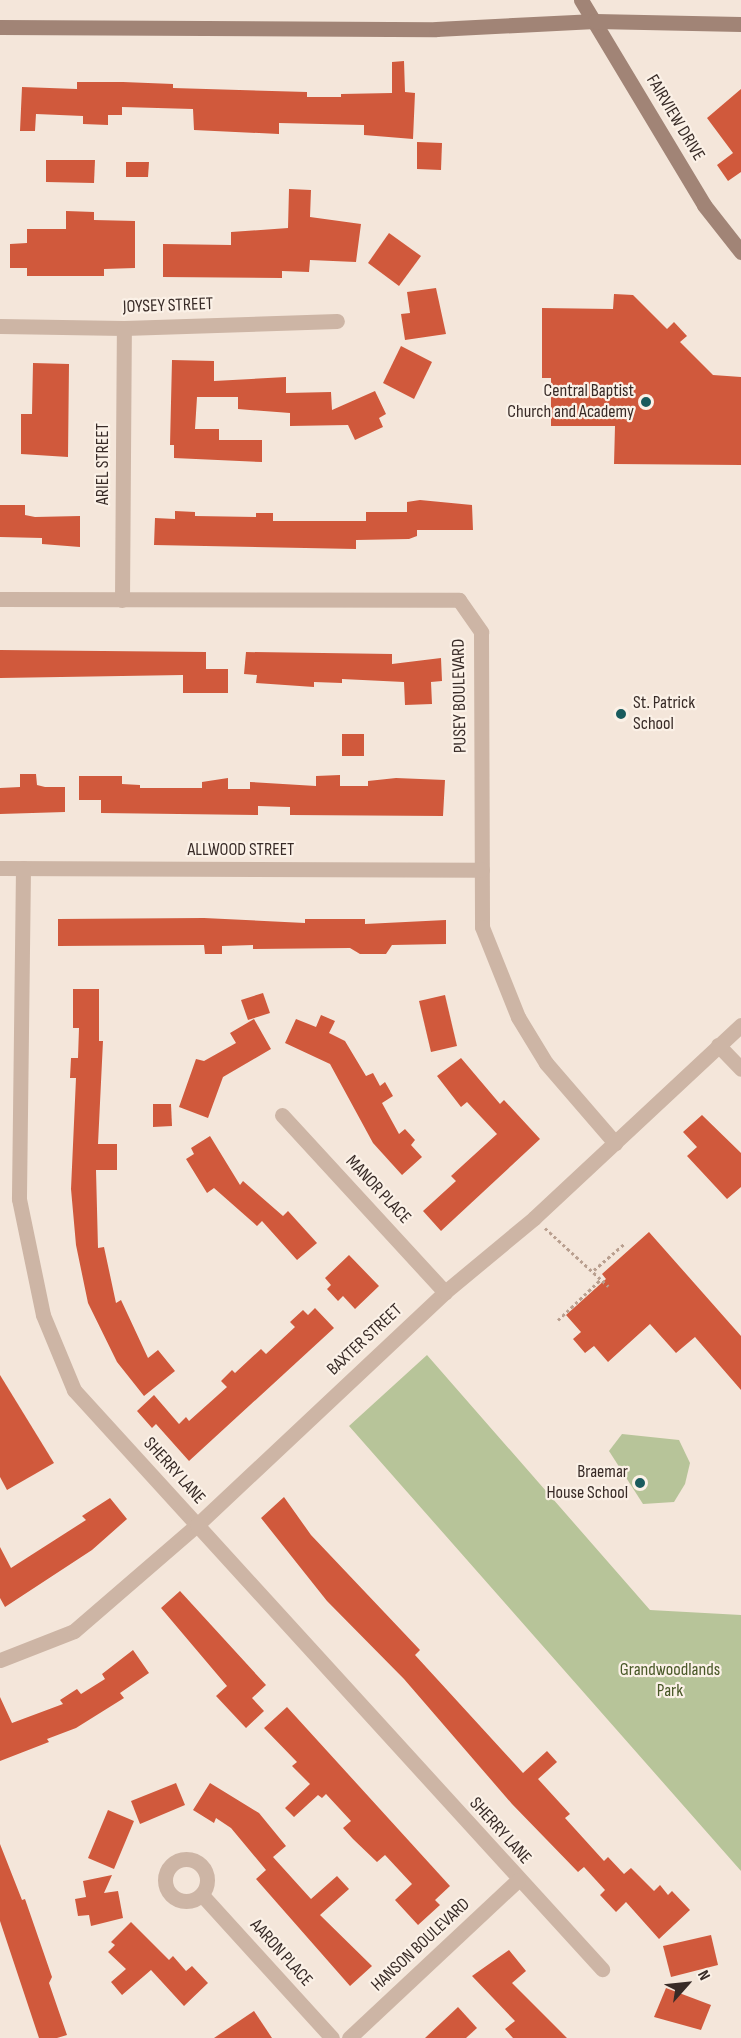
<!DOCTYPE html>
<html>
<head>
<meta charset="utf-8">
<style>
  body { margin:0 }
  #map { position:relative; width:741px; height:2038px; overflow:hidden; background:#f4e6da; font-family:"Sofia Sans Condensed",sans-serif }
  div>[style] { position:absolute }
  .green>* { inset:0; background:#b7c499 }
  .building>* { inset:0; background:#d0593c }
  .path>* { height:3px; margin-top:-1.5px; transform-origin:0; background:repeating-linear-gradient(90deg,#b99f8f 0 3px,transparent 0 6px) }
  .minor>* { height:15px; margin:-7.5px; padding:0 7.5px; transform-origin:7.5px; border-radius:7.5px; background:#cdb5a5 }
  .minor>.ring { margin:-7.5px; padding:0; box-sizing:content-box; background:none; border:15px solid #cdb5a5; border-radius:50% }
  .secondary>* { height:15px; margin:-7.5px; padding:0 7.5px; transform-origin:7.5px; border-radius:7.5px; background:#a18476 }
  .dots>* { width:16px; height:16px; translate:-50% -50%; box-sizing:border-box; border:3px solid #fbf1e7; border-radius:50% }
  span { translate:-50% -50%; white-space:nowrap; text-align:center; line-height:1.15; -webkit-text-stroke:4.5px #fbf1e7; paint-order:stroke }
  .street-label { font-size:18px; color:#382b27 }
  .poi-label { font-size:18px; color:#382b27 }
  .right { translate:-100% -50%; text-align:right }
  .left { translate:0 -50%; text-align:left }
  .park-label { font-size:18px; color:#495828 }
  .north { position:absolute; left:657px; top:1954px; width:60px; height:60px; -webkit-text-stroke:4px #fbf1e7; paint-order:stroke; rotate:63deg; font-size:16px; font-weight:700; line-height:24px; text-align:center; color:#382b27 }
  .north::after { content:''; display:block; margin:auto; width:21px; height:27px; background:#382b27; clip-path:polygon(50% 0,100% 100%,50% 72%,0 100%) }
</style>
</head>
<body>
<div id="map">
  <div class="green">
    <i style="clip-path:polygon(427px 1355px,650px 1610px,741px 1615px,741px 1871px,349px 1426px)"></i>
    <i style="clip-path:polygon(622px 1434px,679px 1440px,690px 1463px,685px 1484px,674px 1502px,643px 1504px,609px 1451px)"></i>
  </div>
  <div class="building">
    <i style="clip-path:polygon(404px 61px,405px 92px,415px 93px,413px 139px,364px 135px,364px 125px,279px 123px,279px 134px,194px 130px,193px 109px,122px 107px,122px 115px,108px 115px,108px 125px,83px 124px,83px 116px,36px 114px,35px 131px,20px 131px,22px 87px,77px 89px,77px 82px,123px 82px,173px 84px,173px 88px,307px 92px,307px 97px,341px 97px,341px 94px,392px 93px,392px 62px)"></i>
    <i style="clip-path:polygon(741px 89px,741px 172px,728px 181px,717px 165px,733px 153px,707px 118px)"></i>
    <i style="clip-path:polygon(417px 142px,442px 143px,441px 170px,417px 169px)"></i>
    <i style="clip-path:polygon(46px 160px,95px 160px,94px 183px,46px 182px)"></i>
    <i style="clip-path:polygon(126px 162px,149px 162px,148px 177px,126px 177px)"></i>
    <i style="clip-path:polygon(289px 189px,311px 190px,310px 217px,361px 224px,356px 262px,310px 260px,309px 272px,282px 271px,282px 278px,163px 277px,163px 244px,231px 245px,231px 232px,288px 228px)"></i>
    <i style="clip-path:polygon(66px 211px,94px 212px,94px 220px,135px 221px,135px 268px,104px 269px,104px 276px,27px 276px,27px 268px,10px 268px,10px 244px,27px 243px,27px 229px,66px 229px)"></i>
    <i style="clip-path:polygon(389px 233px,421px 256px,399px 286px,368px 263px)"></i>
    <i style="clip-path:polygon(436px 288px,446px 334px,405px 340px,401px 314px,410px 313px,407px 292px)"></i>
    <i style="clip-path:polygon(614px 294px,633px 295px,667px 329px,674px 322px,687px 336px,680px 342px,713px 375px,741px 377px,741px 465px,614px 464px,615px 426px,551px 426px,551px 378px,542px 378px,542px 308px,613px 309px)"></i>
    <i style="clip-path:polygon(401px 346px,432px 362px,414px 399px,383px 383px)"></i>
    <i style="clip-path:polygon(172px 360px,214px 361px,214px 381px,286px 377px,286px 393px,331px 392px,332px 410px,375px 391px,386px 414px,379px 418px,383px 427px,355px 440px,348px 425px,290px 426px,290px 413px,238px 409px,238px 397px,197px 397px,195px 429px,219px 429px,219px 440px,262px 440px,262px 462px,174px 458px,174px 445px,170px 445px)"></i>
    <i style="clip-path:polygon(33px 363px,69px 364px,68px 457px,21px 454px,21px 414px,32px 414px)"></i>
    <i style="clip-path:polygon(420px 500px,472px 505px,473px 530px,417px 530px,417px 536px,409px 539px,356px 540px,356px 549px,154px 545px,155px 518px,175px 519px,175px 511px,195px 512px,195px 516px,256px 517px,256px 513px,273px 513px,273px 521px,366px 521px,366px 512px,407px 512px,407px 502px)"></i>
    <i style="clip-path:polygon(0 505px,25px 505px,25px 515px,35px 517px,80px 516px,80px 547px,42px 544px,42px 538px,0 537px)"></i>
    <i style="clip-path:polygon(0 650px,206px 652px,206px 669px,228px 669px,228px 693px,183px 693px,183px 675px,0 678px)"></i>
    <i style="clip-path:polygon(246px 652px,392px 654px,392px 664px,441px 658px,442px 681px,431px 682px,432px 704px,405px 705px,404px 682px,342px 679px,342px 683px,314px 682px,314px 687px,256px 683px,257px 675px,244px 674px)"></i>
    <i style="clip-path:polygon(342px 734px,364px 734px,364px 756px,342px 756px)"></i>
    <i style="clip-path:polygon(20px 774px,36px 774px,37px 785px,45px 787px,65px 787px,65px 812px,0 814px,0 788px,20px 787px)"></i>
    <i style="clip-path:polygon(340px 775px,340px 786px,368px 786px,368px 781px,396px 778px,445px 780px,443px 816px,290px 815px,290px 807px,258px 806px,258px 815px,101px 813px,101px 800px,79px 800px,79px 776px,122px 776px,122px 784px,140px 785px,140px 788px,202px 788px,202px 782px,228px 778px,228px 789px,250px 789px,250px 782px,316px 786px,316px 776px)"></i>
    <i style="clip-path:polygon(204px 918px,305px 923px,305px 919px,365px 919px,365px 924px,446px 920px,446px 944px,392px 945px,386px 954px,360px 954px,350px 948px,253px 949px,253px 945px,222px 946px,222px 954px,205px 954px,204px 945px,58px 946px,58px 919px)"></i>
    <i style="clip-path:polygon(73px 989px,99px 989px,99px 1041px,103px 1041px,98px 1144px,117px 1144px,117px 1170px,96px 1170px,98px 1248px,104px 1247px,116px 1303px,121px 1300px,148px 1358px,158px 1350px,175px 1371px,144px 1396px,117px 1362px,88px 1303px,76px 1245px,71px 1189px,76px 1078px,70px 1078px,71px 1058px,78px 1058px,79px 1028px,73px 1028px)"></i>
    <i style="clip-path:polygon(263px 993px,270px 1013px,248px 1020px,241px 1000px)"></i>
    <i style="clip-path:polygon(445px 995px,457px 1046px,431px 1052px,419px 1001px)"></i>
    <i style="clip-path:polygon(321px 1015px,335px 1021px,329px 1033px,345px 1041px,366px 1076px,373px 1073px,380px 1086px,385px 1082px,393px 1096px,382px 1103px,399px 1134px,405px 1129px,415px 1140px,411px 1145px,422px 1157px,402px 1175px,373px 1143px,330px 1064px,285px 1043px,296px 1019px,316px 1027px)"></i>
    <i style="clip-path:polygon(254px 1019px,271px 1049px,223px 1077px,208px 1118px,179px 1107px,196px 1059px,204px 1061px,236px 1043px,230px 1033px)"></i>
    <i style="clip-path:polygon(461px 1058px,500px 1104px,504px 1100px,540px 1139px,441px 1231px,423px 1211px,456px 1181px,451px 1176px,497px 1134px,467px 1102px,461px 1107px,437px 1076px)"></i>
    <i style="clip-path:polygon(153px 1104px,171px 1104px,172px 1126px,153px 1127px)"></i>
    <i style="clip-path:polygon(702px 1115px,741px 1153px,741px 1187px,727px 1199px,687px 1156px,697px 1147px,683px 1132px)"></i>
    <i style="clip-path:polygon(210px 1136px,240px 1185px,243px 1181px,283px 1216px,288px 1211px,317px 1243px,297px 1260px,262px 1221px,257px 1226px,214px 1188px,207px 1193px,186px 1159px,194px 1154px,191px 1148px)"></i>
    <i style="clip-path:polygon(649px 1232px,741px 1336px,741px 1390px,695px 1337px,676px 1353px,650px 1324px,608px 1362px,594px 1346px,585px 1353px,573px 1339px,581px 1332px,566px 1315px,606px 1279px,602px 1274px)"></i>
    <i style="clip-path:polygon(349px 1255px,379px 1286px,355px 1309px,343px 1296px,338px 1301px,327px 1289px,331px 1285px,325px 1278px)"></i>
    <i style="clip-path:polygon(315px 1308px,334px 1328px,189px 1461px,156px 1424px,152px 1428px,137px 1411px,154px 1395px,179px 1424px,186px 1417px,189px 1421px,227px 1387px,221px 1381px,232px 1370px,235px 1373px,261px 1349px,266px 1354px,295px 1327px,290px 1322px,303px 1310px,308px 1315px)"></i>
    <i style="clip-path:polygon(0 1375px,54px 1463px,7px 1490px,0 1477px)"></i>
    <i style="clip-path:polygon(284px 1497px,311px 1535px,420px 1650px,415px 1655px,523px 1773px,547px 1751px,557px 1762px,538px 1779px,570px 1814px,565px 1818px,604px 1861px,608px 1857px,624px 1874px,631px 1868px,654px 1891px,660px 1885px,668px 1895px,672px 1891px,690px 1910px,659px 1939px,626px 1902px,616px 1912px,600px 1895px,605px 1890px,584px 1867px,578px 1872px,512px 1804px,404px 1679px,327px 1601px,261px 1518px)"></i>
    <i style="clip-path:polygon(110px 1498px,127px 1519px,92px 1550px,5px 1607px,0 1598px,0 1547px,11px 1568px,86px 1520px,82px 1516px)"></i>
    <i style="clip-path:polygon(180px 1591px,266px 1685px,252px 1698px,264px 1711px,246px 1728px,216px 1696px,227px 1686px,161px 1608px)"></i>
    <i style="clip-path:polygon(133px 1650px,149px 1673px,120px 1693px,124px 1698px,76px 1728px,47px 1739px,49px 1742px,0 1761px,0 1697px,12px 1723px,63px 1704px,60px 1700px,77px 1689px,81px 1694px,105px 1679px,102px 1674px)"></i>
    <i style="clip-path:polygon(287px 1707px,450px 1886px,435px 1900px,440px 1905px,418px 1925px,395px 1900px,412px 1884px,385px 1855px,377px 1862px,353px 1839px,343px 1828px,351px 1821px,326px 1794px,322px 1798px,318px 1795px,294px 1817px,285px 1808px,310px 1784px,292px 1766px,297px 1762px,264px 1728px)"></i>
    <i style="clip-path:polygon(176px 1783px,185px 1805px,140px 1824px,131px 1801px)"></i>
    <i style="clip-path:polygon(210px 1783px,259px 1813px,286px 1846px,273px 1857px,311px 1899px,337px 1876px,349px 1889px,320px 1915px,372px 1966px,350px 1986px,256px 1879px,266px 1870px,231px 1828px,216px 1818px,214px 1823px,193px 1810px)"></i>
    <i style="clip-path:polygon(108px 1810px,134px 1821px,114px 1869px,88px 1858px)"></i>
    <i style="clip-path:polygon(0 1844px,22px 1900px,25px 1899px,52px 1977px,49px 1983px,67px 2035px,57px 2038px,39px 2038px,0 1921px)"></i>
    <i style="clip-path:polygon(112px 1875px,104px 1893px,118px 1891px,123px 1918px,91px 1926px,89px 1915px,78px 1916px,75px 1899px,86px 1897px,83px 1881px)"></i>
    <i style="clip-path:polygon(131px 1922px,169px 1960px,173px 1956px,186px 1971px,192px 1966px,208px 1983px,184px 2006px,151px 1970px,122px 1995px,111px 1982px,126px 1969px,108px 1952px,115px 1945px,111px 1942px)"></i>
    <i style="clip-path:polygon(711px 1935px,718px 1965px,671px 1977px,663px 1946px)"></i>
    <i style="clip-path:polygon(509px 1950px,526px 1971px,512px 1983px,567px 2038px,513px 2038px,505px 2029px,515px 2021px,472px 1976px)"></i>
    <i style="clip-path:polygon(666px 1988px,711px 2005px,701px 2030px,654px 2017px)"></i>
    <i style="clip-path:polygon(458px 2007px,477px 2028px,466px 2038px,425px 2038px)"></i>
    <i style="clip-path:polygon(254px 2011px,272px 2038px,214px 2038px)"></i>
  </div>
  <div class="path">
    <i style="left:545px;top:1228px;width:86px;rotate:42.6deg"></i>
    <i style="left:594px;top:1270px;width:40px;rotate:-41deg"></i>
    <i style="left:558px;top:1320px;width:59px;rotate:-43.6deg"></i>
  </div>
  <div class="minor">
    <i style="left:0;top:326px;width:124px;rotate:0.9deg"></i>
    <i style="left:124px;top:328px;width:213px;rotate:-1.9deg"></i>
    <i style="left:0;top:599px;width:459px;rotate:0.1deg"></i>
    <i style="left:459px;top:600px;width:39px;rotate:55deg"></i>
    <i style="left:481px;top:632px;width:295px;rotate:89.8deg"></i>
    <i style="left:482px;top:927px;width:97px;rotate:68.2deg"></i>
    <i style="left:518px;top:1017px;width:54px;rotate:58.7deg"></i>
    <i style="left:546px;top:1063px;width:106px;rotate:49.2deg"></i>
    <i style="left:122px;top:600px;width:272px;rotate:-89.6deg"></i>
    <i style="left:0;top:868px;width:482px;rotate:0.2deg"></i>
    <i style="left:23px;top:868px;width:331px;rotate:90.7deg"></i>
    <i style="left:19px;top:1199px;width:118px;rotate:78.3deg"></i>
    <i style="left:43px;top:1315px;width:81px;rotate:67.5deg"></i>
    <i style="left:74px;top:1390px;width:784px;rotate:47.64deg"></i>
    <i style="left:718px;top:1045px;width:33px;rotate:46deg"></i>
    <i style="left:282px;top:1115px;width:241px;rotate:47.4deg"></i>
    <i style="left:0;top:1660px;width:79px;rotate:-21.4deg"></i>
    <i style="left:74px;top:1631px;width:162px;rotate:-40.8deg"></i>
    <i style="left:197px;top:1525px;width:340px;rotate:-43.2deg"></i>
    <i style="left:445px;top:1292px;width:116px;rotate:-39.7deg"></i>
    <i style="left:534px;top:1218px;width:283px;rotate:-43deg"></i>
    <i class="ring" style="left:165px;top:1859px;width:27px;height:27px"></i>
    <i style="left:202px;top:1895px;width:193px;rotate:47.7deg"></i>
    <i style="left:349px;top:2038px;width:231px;rotate:-43.1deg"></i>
  </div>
  <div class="secondary">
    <i style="left:581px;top:0;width:239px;rotate:59deg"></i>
    <i style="left:704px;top:205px;width:60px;rotate:51.8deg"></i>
    <i style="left:0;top:27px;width:436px;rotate:0.3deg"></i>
    <i style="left:436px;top:29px;width:159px;rotate:-2.9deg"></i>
    <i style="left:595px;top:21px;width:146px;rotate:1.2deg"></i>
  </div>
  <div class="dots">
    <i style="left:646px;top:402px;background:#195b5d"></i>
    <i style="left:621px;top:714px;background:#195b5d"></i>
    <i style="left:640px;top:1483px;background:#195b5d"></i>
  </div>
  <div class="street-label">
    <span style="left:675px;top:118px;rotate:59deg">FAIRVIEW DRIVE</span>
    <span style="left:168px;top:306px;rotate:-2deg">JOYSEY STREET</span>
    <span style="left:103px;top:464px;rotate:-90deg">ARIEL STREET</span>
    <span style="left:460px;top:696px;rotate:-91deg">PUSEY BOULEVARD</span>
    <span style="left:241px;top:850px">ALLWOOD STREET</span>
    <span style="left:378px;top:1190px;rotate:47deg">MANOR PLACE</span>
    <span style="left:365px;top:1340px;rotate:-43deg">BAXTER STREET</span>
    <span style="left:174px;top:1471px;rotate:48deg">SHERRY LANE</span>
    <span style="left:500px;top:1831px;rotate:48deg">SHERRY LANE</span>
    <span style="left:421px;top:1945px;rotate:-43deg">HANSON BOULEVARD</span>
    <span style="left:281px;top:1953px;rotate:48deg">AARON PLACE</span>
  </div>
  <div class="poi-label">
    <span class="right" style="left:634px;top:402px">Central Baptist<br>Church and Academy</span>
    <span class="left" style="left:633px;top:714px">St. Patrick<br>School</span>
    <span class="right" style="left:628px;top:1483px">Braemar<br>House School</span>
  </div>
  <div class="park-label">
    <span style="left:670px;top:1681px">Grandwoodlands<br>Park</span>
  </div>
  <div class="north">N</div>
</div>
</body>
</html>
